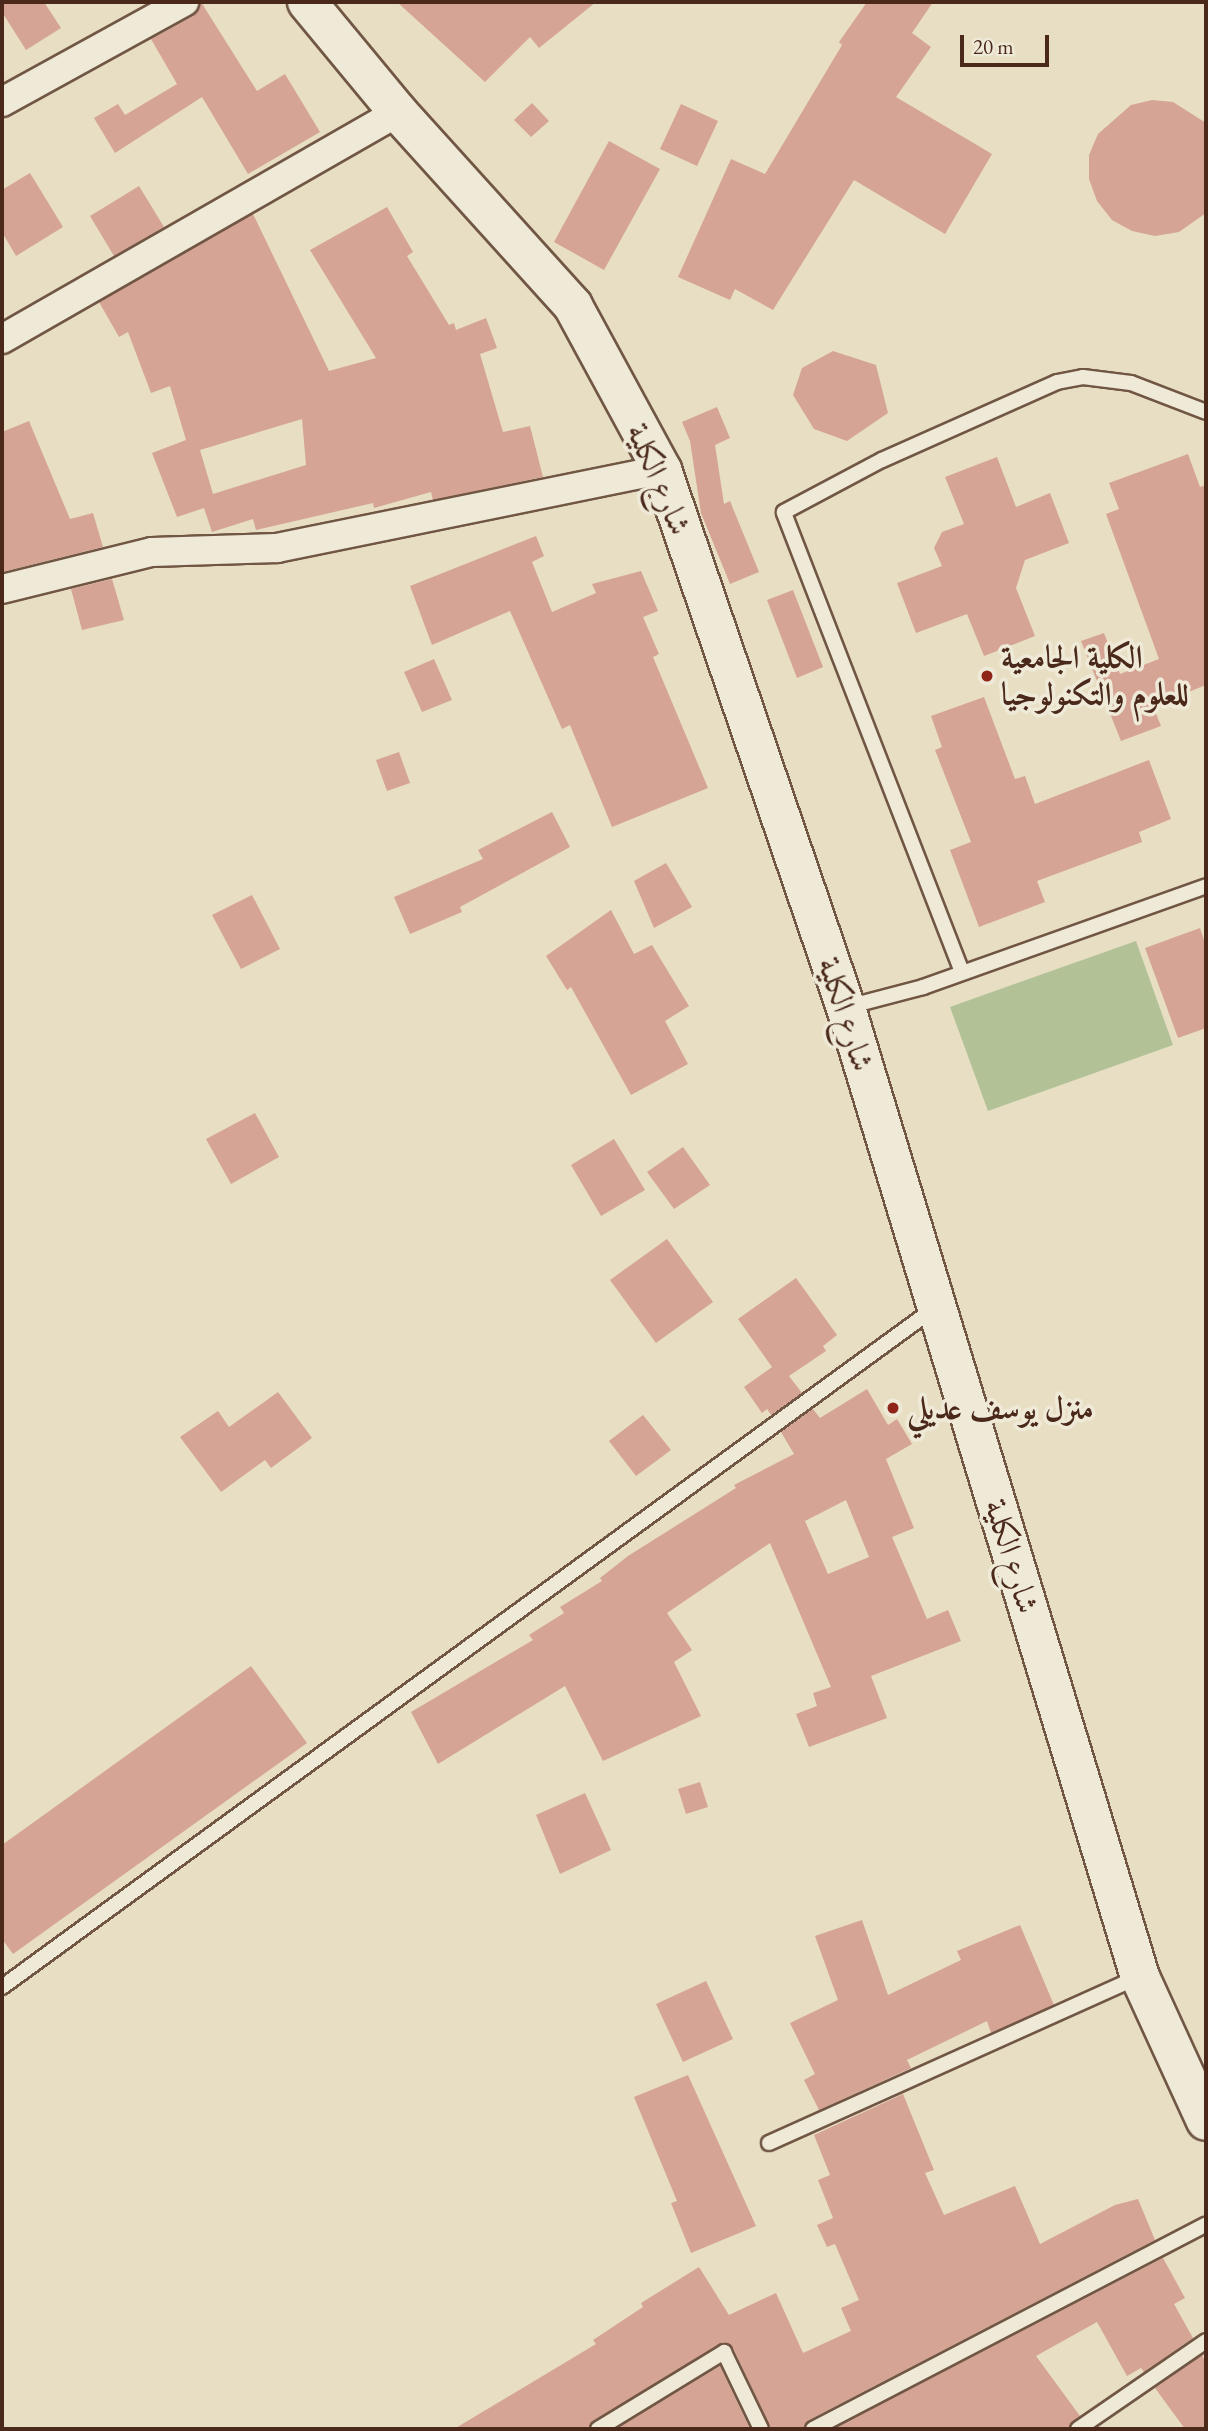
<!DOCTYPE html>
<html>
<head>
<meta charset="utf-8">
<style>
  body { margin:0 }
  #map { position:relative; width:1208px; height:2431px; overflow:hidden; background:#e7dec3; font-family:"EB Garamond",Amiri,serif }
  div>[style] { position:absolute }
  .green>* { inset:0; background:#b2c296 }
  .building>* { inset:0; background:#d6a495 }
  .roads { filter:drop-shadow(2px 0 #715644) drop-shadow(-2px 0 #715644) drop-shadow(0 2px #715644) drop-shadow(0 -2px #715644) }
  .lane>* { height:14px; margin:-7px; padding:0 7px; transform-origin:7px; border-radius:7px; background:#efead8 }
  .street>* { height:28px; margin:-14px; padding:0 14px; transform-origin:14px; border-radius:14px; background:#efead8 }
  .secondary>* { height:38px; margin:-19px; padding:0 19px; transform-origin:19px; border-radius:19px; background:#efead8 }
  .dots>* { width:19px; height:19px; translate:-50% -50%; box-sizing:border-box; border:4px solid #efead8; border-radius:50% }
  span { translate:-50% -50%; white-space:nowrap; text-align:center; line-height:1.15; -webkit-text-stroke:7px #efead8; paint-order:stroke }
  .street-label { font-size:32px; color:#4a281a }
  .poi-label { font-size:32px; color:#4a281a; font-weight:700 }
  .left { translate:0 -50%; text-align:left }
  .frame { position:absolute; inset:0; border:4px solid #4a281a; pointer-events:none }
  .scale { position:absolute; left:960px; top:35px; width:89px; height:32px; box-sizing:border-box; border:4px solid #4a281a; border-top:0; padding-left:9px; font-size:21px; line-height:24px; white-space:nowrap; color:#4a281a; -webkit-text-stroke:5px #efead8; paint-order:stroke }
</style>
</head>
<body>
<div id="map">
  <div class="green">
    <i style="clip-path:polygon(1136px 941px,1173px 1045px,988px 1111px,950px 1007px)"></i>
  </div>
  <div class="building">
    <i style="clip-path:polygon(2px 2px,44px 2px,61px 28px,26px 50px,2px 12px)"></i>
    <i style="clip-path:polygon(201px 2px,257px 91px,285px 74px,320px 132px,248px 174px,202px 97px,115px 153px,94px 118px,118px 104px,125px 115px,177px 84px,151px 39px,193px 16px)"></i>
    <i style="clip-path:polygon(397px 2px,596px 2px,539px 48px,530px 37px,485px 82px)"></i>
    <i style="clip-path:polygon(867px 2px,933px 2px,912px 33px,931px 47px,896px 97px,992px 154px,945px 234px,854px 180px,773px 310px,735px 289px,730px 300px,678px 277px,731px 159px,765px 174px,842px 45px,839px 42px)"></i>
    <i style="clip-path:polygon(1152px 100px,1173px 102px,1206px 123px,1206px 213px,1179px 232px,1155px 236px,1132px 231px,1112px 220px,1097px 201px,1089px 179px,1089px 155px,1098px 134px,1131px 105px)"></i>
    <i style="clip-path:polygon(532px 103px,549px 121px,531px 137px,514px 120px)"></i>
    <i style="clip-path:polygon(681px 104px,718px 121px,697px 166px,660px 149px)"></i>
    <i style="clip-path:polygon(609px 141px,660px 169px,604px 270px,554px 242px)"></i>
    <i style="clip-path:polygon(30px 173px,63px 227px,16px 256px,2px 232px,2px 190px)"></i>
    <i style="clip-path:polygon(139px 186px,164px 227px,114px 256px,90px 216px)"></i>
    <i style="clip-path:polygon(evenodd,387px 207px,413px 252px,407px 256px,449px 325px,454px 323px,456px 330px,486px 318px,497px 348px,480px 354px,503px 432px,530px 426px,543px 477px,433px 500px,431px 492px,374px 508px,373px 503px,256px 530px,253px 519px,212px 532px,204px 508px,177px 517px,152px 453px,186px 440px,170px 386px,151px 393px,128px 332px,119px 337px,99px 302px,253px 214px,329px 371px,376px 358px,310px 250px,387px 207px,302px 419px,306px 465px,213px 494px,200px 450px,302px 419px)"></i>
    <i style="clip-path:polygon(833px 351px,876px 365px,888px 413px,847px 441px,814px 429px,793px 395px,802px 368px)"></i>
    <i style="clip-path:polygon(717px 407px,730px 438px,715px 445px,724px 504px,730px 501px,759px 572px,730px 584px,701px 513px,690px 441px,682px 422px)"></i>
    <i style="clip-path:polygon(29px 421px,70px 519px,93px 513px,103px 547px,2px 572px,2px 432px)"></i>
    <i style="clip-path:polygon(1188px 454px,1200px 487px,1206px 485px,1206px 685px,1153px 706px,1161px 726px,1121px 741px,1081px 641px,1104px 633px,1120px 674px,1159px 659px,1106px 514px,1119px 509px,1109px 483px)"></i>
    <i style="clip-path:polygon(997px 457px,1016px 507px,1050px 493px,1069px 543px,1025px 560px,1016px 588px,1035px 636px,984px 656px,967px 614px,916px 633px,897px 583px,942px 566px,934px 548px,942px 532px,964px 524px,945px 477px)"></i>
    <i style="clip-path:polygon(536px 536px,544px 556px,532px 562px,552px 612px,596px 593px,592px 584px,641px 571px,658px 611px,643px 617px,659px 654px,653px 657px,708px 788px,612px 827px,570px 725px,562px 729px,510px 611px,432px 645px,410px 586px)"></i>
    <i style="clip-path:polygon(112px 579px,124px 620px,82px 630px,71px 589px)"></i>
    <i style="clip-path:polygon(793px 590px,823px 667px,797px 678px,767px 600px)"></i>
    <i style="clip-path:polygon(434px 659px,452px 700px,422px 712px,404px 672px)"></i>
    <i style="clip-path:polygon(984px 697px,1015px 779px,1025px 776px,1035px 804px,1149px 760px,1171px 819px,1139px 832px,1142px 842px,1037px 881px,1045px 902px,979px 927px,950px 850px,971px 842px,935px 750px,942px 747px,931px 716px)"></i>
    <i style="clip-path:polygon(399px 752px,410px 783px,387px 791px,376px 760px)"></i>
    <i style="clip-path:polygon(552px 812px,570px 847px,460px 907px,462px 912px,410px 934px,394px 897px,483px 859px,478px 850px)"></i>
    <i style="clip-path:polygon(666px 863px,692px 907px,654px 928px,634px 881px)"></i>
    <i style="clip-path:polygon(252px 895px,280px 949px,241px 969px,212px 915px)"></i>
    <i style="clip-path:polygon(611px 910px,634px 954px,652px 945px,689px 1006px,665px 1021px,688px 1064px,631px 1095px,571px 987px,567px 990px,546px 956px)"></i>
    <i style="clip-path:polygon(1200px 928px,1206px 946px,1206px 1028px,1178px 1038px,1145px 948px)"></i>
    <i style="clip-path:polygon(255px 1113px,279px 1157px,231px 1184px,206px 1139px)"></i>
    <i style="clip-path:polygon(614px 1139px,645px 1190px,601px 1216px,571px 1165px)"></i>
    <i style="clip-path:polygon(683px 1147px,710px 1185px,674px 1209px,647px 1172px)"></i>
    <i style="clip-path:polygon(667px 1239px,713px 1302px,656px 1343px,610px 1280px)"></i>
    <i style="clip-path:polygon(796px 1278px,837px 1335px,823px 1346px,826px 1351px,789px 1376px,802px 1393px,771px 1415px,767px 1409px,762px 1413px,744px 1387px,772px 1367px,738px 1319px)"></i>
    <i style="clip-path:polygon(evenodd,867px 1389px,888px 1425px,897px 1419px,912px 1444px,886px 1459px,914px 1528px,892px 1537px,927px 1619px,948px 1610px,961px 1641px,871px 1676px,887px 1718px,809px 1747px,796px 1714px,817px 1706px,813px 1693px,831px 1687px,770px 1543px,667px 1613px,692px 1650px,674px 1662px,701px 1716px,603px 1761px,565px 1686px,438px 1764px,411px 1712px,533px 1640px,529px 1635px,564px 1613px,560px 1607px,602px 1581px,600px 1578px,628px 1556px,736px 1488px,734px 1485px,794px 1454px,781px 1432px,813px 1409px,820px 1418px,867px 1389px,846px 1500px,869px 1557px,828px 1574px,805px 1521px,846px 1500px)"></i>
    <i style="clip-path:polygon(278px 1392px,312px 1438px,271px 1468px,265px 1460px,221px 1492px,180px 1437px,218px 1411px,229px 1427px)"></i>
    <i style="clip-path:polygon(643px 1415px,671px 1450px,636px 1476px,609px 1441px)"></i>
    <i style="clip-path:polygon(251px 1666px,307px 1743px,13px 1954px,2px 1939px,2px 1845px)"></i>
    <i style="clip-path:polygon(700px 1782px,708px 1807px,686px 1814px,678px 1789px)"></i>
    <i style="clip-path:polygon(585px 1793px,611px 1850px,560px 1874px,536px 1815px)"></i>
    <i style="clip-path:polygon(862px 1920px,888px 1995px,961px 1960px,957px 1951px,1020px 1925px,1054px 2005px,991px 2033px,987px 2021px,907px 2060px,911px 2068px,819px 2110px,804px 2080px,815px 2074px,790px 2023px,838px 2000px,815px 1936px)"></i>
    <i style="clip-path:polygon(706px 1981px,733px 2039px,683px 2062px,656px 2004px)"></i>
    <i style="clip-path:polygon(688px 2075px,756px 2226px,691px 2253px,671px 2203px,677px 2201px,634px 2097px)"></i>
    <i style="clip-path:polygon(903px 2094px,934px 2170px,925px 2173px,944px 2215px,1015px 2186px,1040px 2244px,1115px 2205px,1138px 2199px,1155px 2240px,809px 2420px,803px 2429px,771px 2429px,733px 2348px,723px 2342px,593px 2421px,588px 2429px,454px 2429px,596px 2344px,593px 2340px,643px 2307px,641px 2303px,699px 2267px,729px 2315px,776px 2293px,803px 2353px,851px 2331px,841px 2308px,859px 2300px,835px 2244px,827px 2247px,817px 2225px,833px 2218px,818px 2180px,830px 2175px,814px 2135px)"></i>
    <i style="clip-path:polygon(1163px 2258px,1185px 2298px,1174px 2304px,1193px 2338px,1144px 2372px,1141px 2368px,1127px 2376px,1097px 2322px,1036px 2356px,1080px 2416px,1068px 2429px,833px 2429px)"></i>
    <i style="clip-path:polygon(1202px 2355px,1206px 2363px,1206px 2429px,1185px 2429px,1155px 2388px)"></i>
    <i style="clip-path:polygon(720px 2366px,750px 2429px,616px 2429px)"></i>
  </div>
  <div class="roads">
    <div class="lane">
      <i style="left:962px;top:972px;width:493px;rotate:-111.2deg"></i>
      <i style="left:784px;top:512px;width:111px;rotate:-28deg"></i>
      <i style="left:882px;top:460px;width:192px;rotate:-24deg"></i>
      <i style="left:1057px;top:382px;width:26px;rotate:-11deg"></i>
      <i style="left:1083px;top:377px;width:48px;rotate:7.1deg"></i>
      <i style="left:1131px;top:383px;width:80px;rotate:21.1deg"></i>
      <i style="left:847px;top:1007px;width:79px;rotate:-14.7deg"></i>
      <i style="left:923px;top:987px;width:300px;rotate:-19.6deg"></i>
      <i style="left:2px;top:1987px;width:1154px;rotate:-36.05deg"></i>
      <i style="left:769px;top:2143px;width:406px;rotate:-24.2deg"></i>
      <i style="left:598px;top:2429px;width:148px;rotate:-31.4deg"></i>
      <i style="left:724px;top:2352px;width:85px;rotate:64.3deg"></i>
      <i style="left:813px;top:2429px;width:443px;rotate:-27.5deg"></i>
      <i style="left:1078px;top:2429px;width:155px;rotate:-34.5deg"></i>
    </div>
    <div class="street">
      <i style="left:2px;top:102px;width:208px;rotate:-28.8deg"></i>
      <i style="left:2px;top:339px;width:456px;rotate:-29.8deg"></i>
      <i style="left:2px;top:589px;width:154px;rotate:-13.9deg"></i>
      <i style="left:152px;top:552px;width:125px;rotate:-1.8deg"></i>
      <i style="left:277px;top:548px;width:393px;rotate:-11.5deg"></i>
    </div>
    <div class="secondary">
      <i style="left:307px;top:2px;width:143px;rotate:50.4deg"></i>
      <i style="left:398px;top:112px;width:261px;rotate:47.9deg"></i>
      <i style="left:573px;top:306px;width:187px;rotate:61.5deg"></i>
      <i style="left:662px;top:470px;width:569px;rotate:71.12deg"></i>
      <i style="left:846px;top:1008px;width:1013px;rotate:73.12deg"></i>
      <i style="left:1140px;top:1977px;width:158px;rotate:65.4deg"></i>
    </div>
  </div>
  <div class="dots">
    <i style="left:987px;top:676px;background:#8f2418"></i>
    <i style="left:893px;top:1408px;background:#8f2418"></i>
  </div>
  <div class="street-label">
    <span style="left:659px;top:479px;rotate:67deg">شارع الكلية</span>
    <span style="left:846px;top:1014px;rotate:72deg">شارع الكلية</span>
    <span style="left:1012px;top:1556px;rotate:73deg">شارع الكلية</span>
  </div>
  <div class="poi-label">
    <span class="left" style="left:1001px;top:676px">الكلية الجامعية<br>للعلوم والتكنولوجيا</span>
    <span class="left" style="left:907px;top:1408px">منزل يوسف عديلي</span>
  </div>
  <div class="frame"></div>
  <div class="scale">20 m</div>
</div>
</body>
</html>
